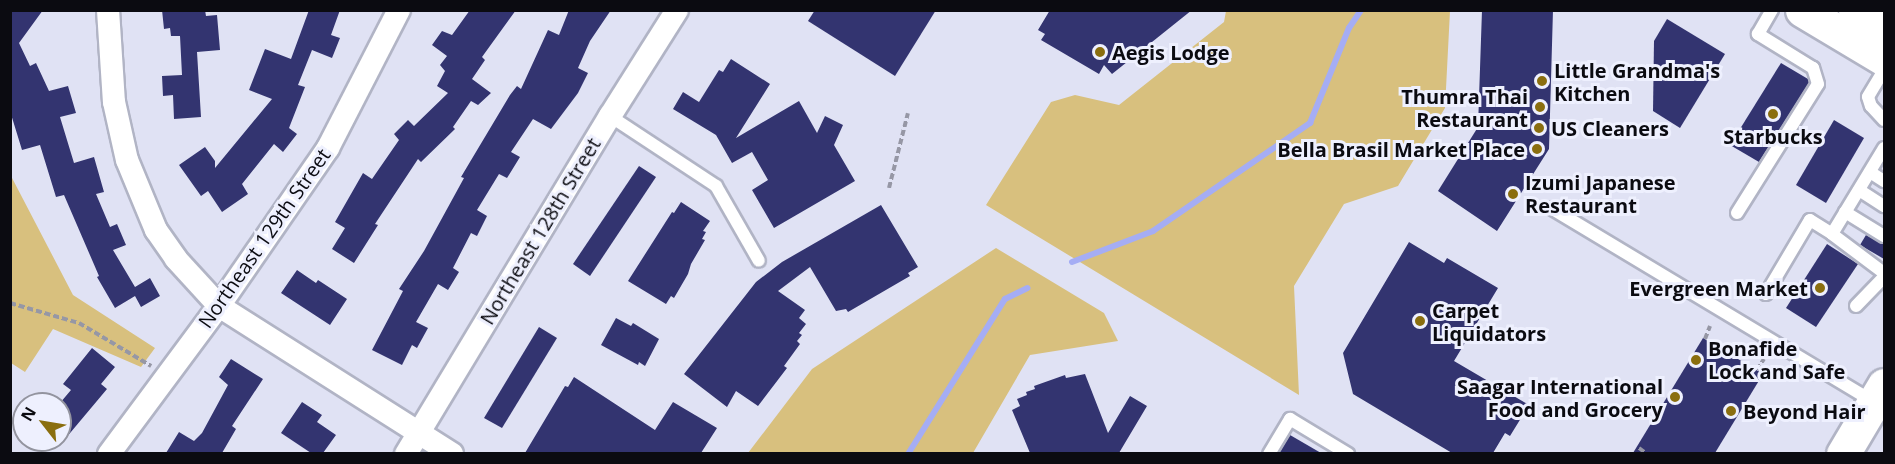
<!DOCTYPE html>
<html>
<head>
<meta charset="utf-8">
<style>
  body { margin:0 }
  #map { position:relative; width:1895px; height:464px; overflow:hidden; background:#e0e2f4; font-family:"Open Sans",sans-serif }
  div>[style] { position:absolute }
  .green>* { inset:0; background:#d8c07e }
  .stream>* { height:6px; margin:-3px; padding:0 3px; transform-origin:3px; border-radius:3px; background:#a5adf4 }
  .building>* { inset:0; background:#333470 }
  .path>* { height:4px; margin-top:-2px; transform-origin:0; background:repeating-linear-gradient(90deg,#9697a5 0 6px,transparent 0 9px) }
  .roads { filter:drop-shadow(2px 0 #b1b4c5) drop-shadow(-2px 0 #b1b4c5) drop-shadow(0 2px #b1b4c5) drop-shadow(0 -2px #b1b4c5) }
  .lane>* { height:12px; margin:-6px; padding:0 6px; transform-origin:6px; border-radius:6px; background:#fff }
  .street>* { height:22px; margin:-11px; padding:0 11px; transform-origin:11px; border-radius:11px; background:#fff }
  .secondary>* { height:33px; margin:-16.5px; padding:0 16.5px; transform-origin:16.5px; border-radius:16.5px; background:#fff }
  .dots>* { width:16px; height:16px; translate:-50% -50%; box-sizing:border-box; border:3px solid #eef0fe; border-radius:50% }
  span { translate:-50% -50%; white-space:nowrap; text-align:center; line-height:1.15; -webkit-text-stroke:6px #eef0fe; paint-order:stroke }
  .poi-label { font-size:20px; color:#0b0b11; font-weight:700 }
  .left { translate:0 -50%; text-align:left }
  .right { translate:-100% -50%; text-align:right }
  .street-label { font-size:20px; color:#0b0b11 }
  .frame { position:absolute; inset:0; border:12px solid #0b0b11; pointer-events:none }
  .north { position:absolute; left:12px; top:392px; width:60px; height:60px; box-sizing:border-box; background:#eef0fe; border:2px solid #93949f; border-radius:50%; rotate:301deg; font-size:16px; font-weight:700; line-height:24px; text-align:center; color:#0b0b11 }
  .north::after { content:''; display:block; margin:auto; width:21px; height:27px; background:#8a6e0f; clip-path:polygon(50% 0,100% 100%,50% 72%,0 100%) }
</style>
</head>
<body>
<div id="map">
  <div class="green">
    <i style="clip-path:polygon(1226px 11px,1450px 11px,1445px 108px,1398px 186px,1344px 204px,1294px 286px,1299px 395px,986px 205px,1051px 102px,1075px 95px,1119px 105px,1224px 22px)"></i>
    <i style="clip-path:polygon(11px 176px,73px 295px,155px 348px,141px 367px,53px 329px,25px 372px,11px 363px)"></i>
    <i style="clip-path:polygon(996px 248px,1104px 313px,1118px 341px,1030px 355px,973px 453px,748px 453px,812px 369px)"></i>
  </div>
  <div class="stream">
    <i style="left:1072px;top:262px;width:87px;rotate:-20.9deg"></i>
    <i style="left:1153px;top:231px;width:191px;rotate:-34.5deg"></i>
    <i style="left:1310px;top:123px;width:103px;rotate:-67.7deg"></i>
    <i style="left:1349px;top:28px;width:22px;rotate:-56deg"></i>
    <i style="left:908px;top:454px;width:183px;rotate:-58deg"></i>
    <i style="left:1005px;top:299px;width:25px;rotate:-26deg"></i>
  </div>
  <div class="building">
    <i style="clip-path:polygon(10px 10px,43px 10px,19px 43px,30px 66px,36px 63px,49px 91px,68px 86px,76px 113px,60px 117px,74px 163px,94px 157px,104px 192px,96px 194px,110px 227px,117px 224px,126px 245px,113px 250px,135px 287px,150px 278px,160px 296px,141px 307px,135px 296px,115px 308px,97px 277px,99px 276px,64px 195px,56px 197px,40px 145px,22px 150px,10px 111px)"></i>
    <i style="clip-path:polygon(162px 10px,205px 10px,206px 16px,217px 15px,220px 50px,197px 52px,201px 117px,174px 119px,173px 95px,163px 96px,162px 76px,182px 75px,180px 36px,171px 36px,170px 28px,164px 29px)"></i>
    <i style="clip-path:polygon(309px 10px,340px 10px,331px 35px,340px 38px,332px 58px,312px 50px,298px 85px,305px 87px,289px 128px,297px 134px,283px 152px,274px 144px,242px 184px,248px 194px,222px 212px,208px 191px,201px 196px,179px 165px,205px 147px,215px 161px,215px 168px,272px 99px,249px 90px,265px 49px,291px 59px)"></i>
    <i style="clip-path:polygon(470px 10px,516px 10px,482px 57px,485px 60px,472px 79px,491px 93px,478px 105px,471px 101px,453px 127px,455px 129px,421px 162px,418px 159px,375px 224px,378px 225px,354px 263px,332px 249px,345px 228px,335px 222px,363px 173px,372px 179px,399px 140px,394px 134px,408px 120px,414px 126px,448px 93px,437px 86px,445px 71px,440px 65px,447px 56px,432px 45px,442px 31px,452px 35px)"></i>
    <i style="clip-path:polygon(569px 10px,611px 10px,590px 41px,578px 68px,588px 73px,578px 93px,551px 129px,533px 119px,511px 152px,520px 157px,507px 178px,499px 174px,477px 210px,487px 216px,477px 236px,471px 233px,453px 268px,459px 272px,448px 290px,438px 284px,416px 322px,428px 328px,417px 348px,412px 345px,402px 365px,372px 350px,403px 291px,399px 289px,424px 251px,464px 178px,461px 177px,510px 95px,517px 86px,521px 89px,548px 30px,559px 35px)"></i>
    <i style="clip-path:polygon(815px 10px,936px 10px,895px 76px,808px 21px)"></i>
    <i style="clip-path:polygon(1050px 10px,1192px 10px,1112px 74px,1104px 65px,1099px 74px,1041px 40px,1045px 34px,1038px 30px)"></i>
    <i style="clip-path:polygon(1482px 10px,1553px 10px,1549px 149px,1497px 231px,1438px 191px,1478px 127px)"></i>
    <i style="clip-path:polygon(1667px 19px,1725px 54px,1680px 128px,1653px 111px,1654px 41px)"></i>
    <i style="clip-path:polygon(731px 59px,770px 84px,736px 138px,799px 101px,817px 133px,825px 116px,843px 125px,834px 145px,855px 181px,774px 228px,752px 190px,768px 180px,752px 152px,732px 163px,716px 135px,673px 109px,683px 92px,699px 102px,719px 70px,723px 72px)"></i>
    <i style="clip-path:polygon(1781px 63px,1808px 79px,1809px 83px,1759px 162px,1730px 145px)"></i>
    <i style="clip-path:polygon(1834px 120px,1864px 138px,1826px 203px,1796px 185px)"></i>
    <i style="clip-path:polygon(639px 166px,656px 177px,590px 276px,573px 264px)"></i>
    <i style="clip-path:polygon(681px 202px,710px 221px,703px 231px,706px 232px,702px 239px,705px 240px,691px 264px,688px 274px,674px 298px,671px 296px,666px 304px,628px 281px,672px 212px,674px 213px)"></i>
    <i style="clip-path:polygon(881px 205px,918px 267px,908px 273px,910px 276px,848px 312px,846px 309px,836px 311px,810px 267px,778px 291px,805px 310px,799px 318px,806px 324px,799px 333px,802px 335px,797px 341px,800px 344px,784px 366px,787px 368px,758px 406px,736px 391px,727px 407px,684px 374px,756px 282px,782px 262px)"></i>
    <i style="clip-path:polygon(1866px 235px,1884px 244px,1884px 259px,1860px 245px)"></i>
    <i style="clip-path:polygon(1409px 242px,1444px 263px,1447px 258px,1498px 288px,1454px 361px,1529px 405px,1510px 436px,1505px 433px,1493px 453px,1452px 453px,1353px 394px,1343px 353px)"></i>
    <i style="clip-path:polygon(1827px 244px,1858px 264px,1816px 327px,1786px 308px)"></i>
    <i style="clip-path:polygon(297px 270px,316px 283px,318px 280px,347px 299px,330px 325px,281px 293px)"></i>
    <i style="clip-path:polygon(616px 318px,631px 326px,633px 323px,659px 339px,645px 366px,639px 362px,638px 365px,601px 345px)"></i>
    <i style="clip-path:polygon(539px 327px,557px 338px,502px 428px,484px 418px)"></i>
    <i style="clip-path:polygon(1703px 338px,1763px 374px,1715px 453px,1633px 453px)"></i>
    <i style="clip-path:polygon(92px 348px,115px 367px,101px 384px,107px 389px,60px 445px,60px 403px,71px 390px,63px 384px)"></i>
    <i style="clip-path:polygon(231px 359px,263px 379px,232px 426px,236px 429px,222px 453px,166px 453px,179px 432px,194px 441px,202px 433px,228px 385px,219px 377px)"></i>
    <i style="clip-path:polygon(1085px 374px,1108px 433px,1130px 396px,1147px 406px,1119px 453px,1030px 453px,1012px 410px,1020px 406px,1017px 399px,1027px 395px,1026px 392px,1035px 389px,1034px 386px,1065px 375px,1066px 378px)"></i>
    <i style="clip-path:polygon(574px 377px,655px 430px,673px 402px,717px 428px,701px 453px,525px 453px,565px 386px,568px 387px)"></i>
    <i style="clip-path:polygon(302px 402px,322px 415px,317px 422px,336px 435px,323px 453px,311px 453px,281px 433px)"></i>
    <i style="clip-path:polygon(1290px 435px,1321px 453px,1279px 453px)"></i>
  </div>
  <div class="path">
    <i style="left:889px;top:188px;width:77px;rotate:-75.8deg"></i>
    <i style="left:10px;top:303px;width:72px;rotate:16.2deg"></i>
    <i style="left:79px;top:323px;width:84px;rotate:30.8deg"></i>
    <i style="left:1705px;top:339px;width:14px;rotate:-69deg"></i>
    <i style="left:1757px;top:370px;width:13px;rotate:-58deg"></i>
    <i style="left:1639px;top:448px;width:10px;rotate:37deg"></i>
  </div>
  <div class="roads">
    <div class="lane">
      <i style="left:1884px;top:70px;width:31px;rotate:121deg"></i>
      <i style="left:1868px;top:97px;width:9px;rotate:72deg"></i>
      <i style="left:1871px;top:106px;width:19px;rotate:47deg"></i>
      <i style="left:610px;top:116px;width:127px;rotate:33.4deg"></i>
      <i style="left:716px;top:186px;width:86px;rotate:60.2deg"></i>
      <i style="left:1884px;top:148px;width:100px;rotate:121.2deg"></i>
      <i style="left:1832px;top:234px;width:65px;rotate:36.9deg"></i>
      <i style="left:1870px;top:172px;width:17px;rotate:33deg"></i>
      <i style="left:1859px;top:190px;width:30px;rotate:33deg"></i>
      <i style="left:1551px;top:208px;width:377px;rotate:31deg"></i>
      <i style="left:1845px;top:212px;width:46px;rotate:31.6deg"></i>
      <i style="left:1737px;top:213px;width:152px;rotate:-57.9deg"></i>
      <i style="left:1818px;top:84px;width:17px;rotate:-107deg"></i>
      <i style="left:1813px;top:68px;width:65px;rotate:-148.3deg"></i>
      <i style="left:1758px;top:34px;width:28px;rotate:-60deg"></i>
      <i style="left:1766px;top:294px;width:86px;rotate:-59.3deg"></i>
      <i style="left:1810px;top:220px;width:26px;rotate:32deg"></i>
      <i style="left:1856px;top:306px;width:40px;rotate:-46deg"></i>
      <i style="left:1269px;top:454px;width:41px;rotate:-59deg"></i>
      <i style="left:1290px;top:419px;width:68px;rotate:31.1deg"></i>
    </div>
    <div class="street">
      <i style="left:108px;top:10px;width:92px;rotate:86.3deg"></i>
      <i style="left:114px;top:102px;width:59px;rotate:77.4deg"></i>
      <i style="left:127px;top:160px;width:76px;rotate:67.5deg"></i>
      <i style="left:156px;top:230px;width:35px;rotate:55deg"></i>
      <i style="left:176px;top:259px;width:64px;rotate:47.5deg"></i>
      <i style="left:219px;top:306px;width:276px;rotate:32.4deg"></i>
      <i style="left:109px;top:454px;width:184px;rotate:-53.4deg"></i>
      <i style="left:219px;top:306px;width:192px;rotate:-55.4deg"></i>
      <i style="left:328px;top:148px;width:155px;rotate:-62.8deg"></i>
      <i style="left:406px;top:454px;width:395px;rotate:-58.9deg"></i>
      <i style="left:610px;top:116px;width:125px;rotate:-57.7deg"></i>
    </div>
    <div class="secondary">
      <i style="left:1802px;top:10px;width:96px;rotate:30.9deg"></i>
      <i style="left:1855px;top:10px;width:34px;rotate:32deg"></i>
      <i style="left:1843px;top:454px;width:80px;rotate:-59.3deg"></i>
    </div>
  </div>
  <div class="dots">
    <i style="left:1100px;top:52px;background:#8a6e0f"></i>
    <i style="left:1542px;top:81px;background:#8a6e0f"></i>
    <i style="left:1540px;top:107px;background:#8a6e0f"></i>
    <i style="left:1773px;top:114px;background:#8a6e0f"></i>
    <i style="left:1539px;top:128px;background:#8a6e0f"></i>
    <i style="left:1537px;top:149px;background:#8a6e0f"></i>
    <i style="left:1513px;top:194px;background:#8a6e0f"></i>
    <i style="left:1820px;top:288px;background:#8a6e0f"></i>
    <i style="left:1420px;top:321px;background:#8a6e0f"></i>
    <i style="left:1696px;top:360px;background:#8a6e0f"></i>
    <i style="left:1675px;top:397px;background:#8a6e0f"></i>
    <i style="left:1731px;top:411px;background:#8a6e0f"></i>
  </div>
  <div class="poi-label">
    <span class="left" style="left:1112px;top:52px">Aegis Lodge</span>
    <span class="left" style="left:1554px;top:82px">Little Grandma's<br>Kitchen</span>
    <span class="right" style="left:1528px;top:108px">Thumra Thai<br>Restaurant</span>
    <span class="left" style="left:1551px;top:128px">US Cleaners</span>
    <span style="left:1773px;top:136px">Starbucks</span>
    <span class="right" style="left:1525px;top:149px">Bella Brasil Market Place</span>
    <span class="left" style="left:1525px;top:194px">Izumi Japanese<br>Restaurant</span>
    <span class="right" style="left:1808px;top:288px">Evergreen Market</span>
    <span class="left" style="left:1432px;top:322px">Carpet<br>Liquidators</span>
    <span class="left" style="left:1708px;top:360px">Bonafide<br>Lock and Safe</span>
    <span class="right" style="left:1663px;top:398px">Saagar International<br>Food and Grocery</span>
    <span class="left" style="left:1743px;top:411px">Beyond Hair</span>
  </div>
  <div class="street-label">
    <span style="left:540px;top:231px;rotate:-59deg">Northeast 128th Street</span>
    <span style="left:264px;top:238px;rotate:-55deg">Northeast 129th Street</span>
  </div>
  <div class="frame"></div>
  <div class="north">N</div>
</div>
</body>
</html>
